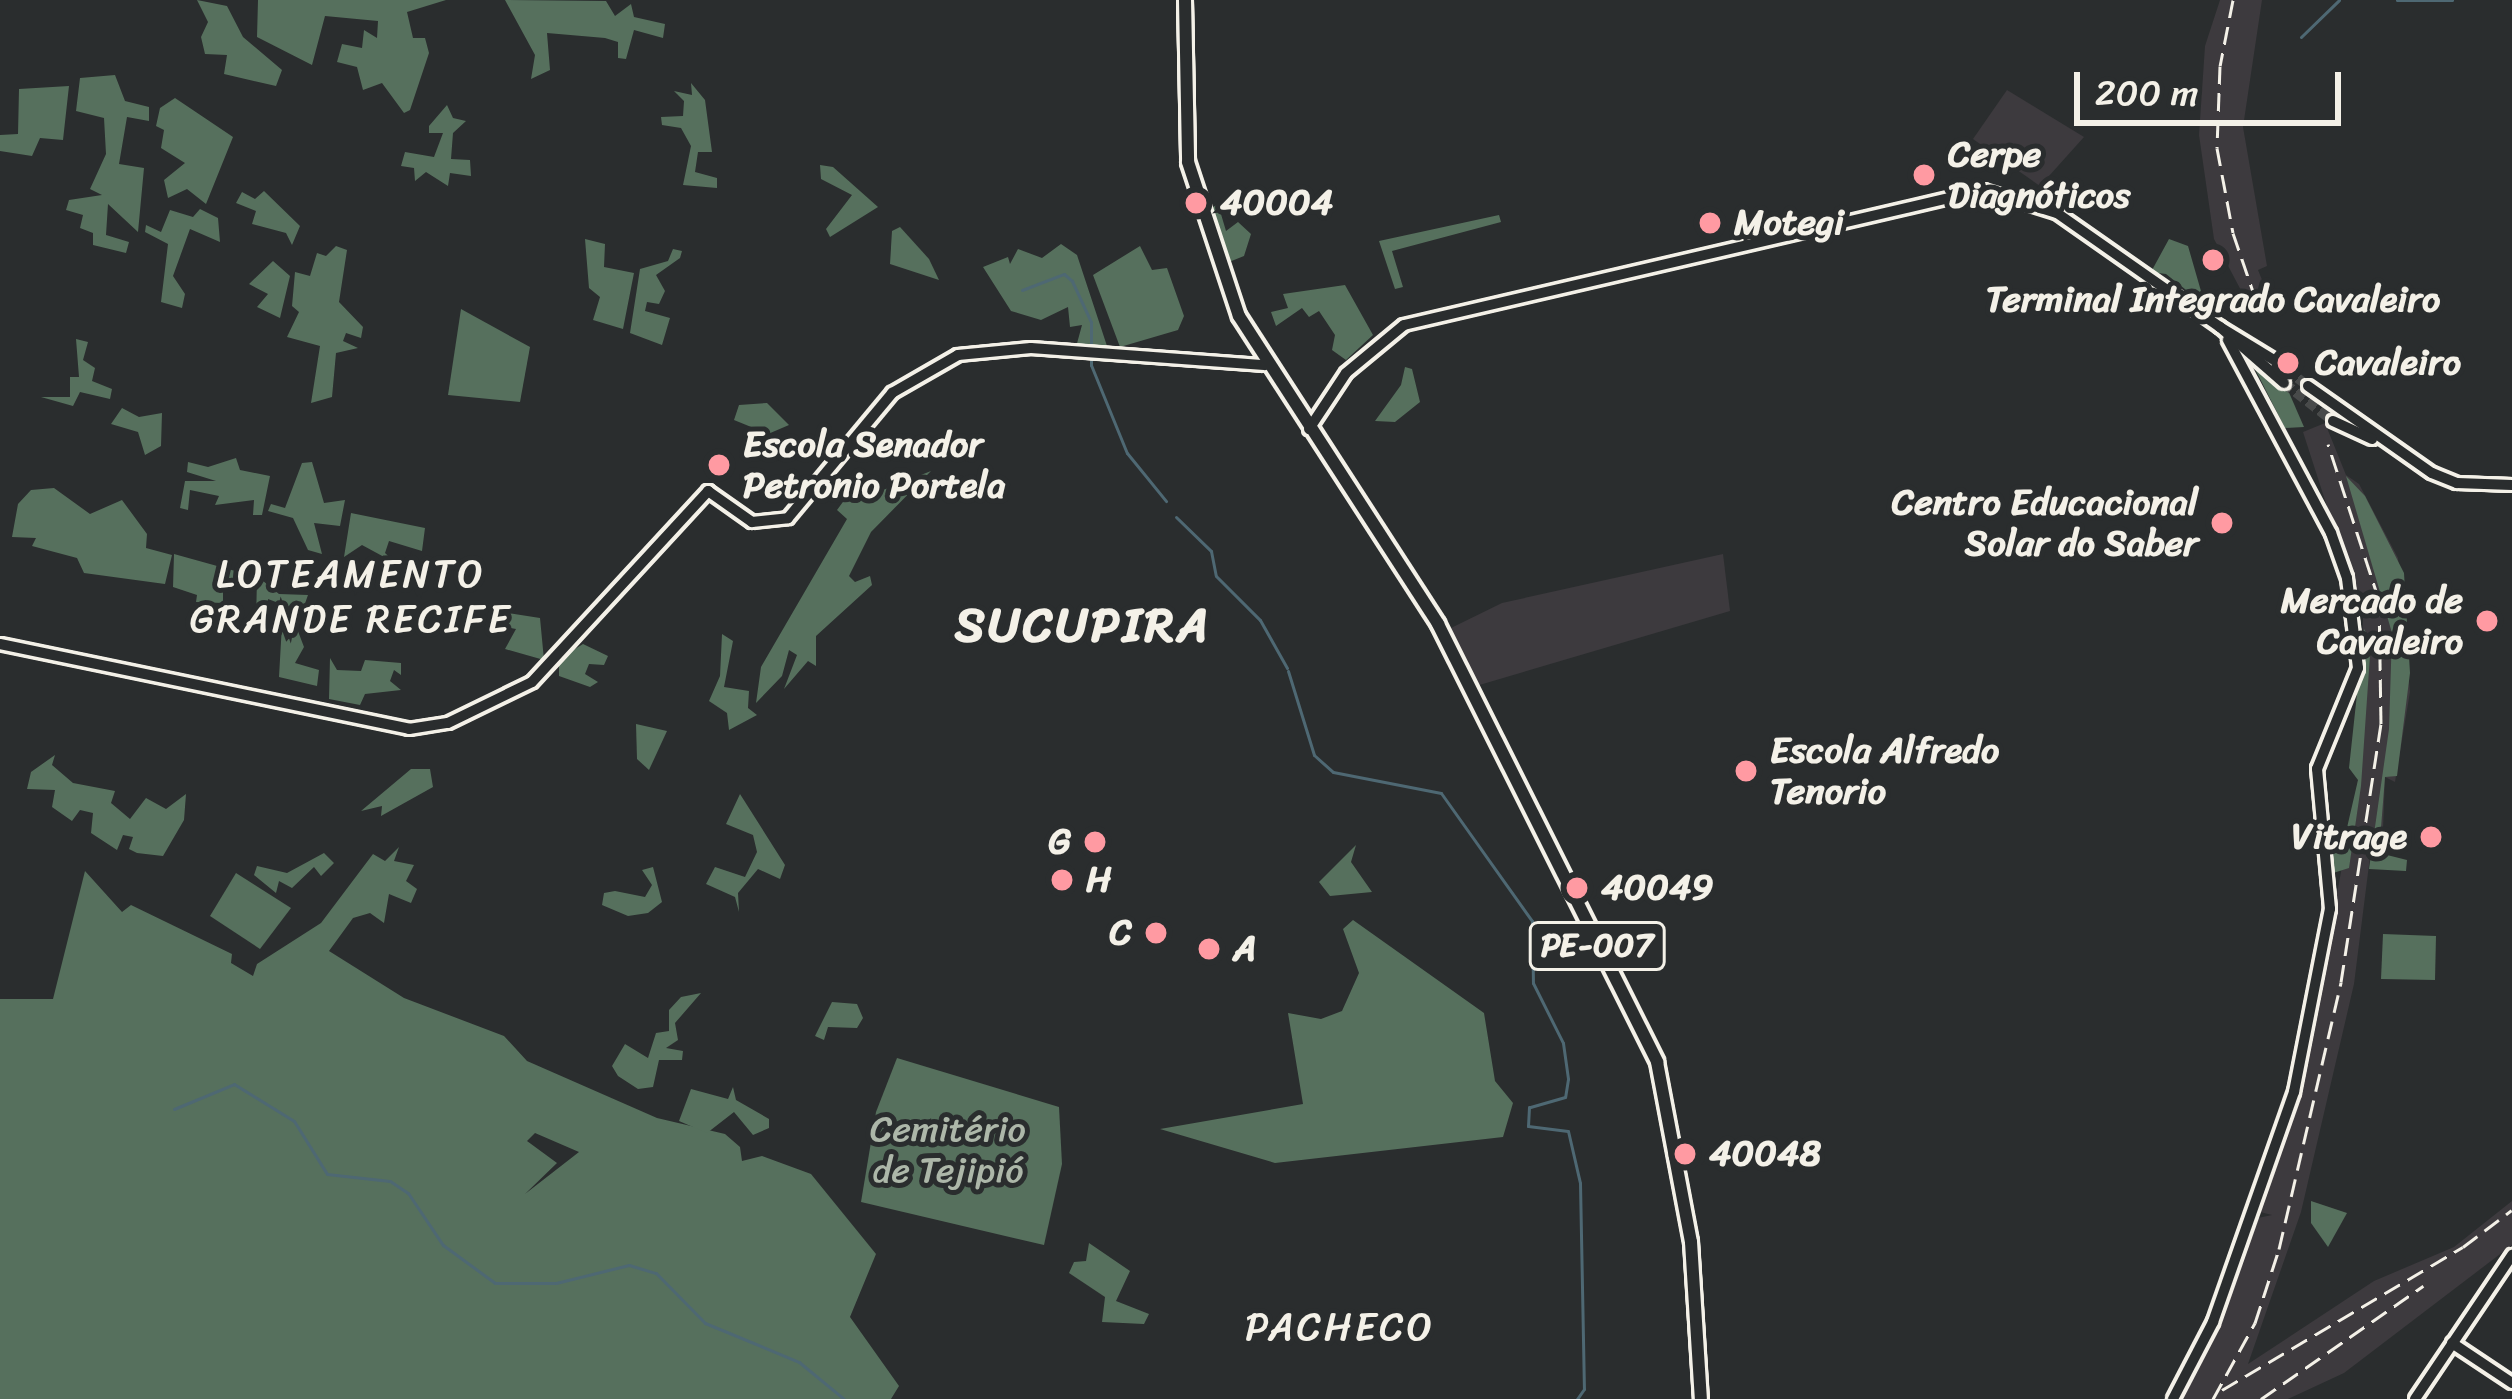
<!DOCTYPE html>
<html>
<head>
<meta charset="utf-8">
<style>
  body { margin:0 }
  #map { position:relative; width:2512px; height:1399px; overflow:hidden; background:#2a2d2e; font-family:Sriracha,sans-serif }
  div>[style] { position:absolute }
  .built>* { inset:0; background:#3d3a3e }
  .green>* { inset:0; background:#56705d }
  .stream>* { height:3px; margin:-1.5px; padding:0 1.5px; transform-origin:1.5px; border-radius:1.5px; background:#4e6873 }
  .secondary-tunnel>* { height:10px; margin-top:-5px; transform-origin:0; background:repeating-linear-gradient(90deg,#484a4a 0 10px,transparent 0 15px) }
  .roads { filter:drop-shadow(3px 0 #f4f1e8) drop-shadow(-3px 0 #f4f1e8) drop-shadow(0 3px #f4f1e8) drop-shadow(0 -3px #f4f1e8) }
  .secondary>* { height:10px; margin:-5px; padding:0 5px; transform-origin:5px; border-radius:5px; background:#2a2d2e }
  .primary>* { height:12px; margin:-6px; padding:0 6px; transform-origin:6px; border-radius:6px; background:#2a2d2e }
  .rail>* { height:3px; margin-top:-1.5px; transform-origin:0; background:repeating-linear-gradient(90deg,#f4f1e8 0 18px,transparent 0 27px) }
  .dots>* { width:33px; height:33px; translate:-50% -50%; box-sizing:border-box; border:6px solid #2a2d2e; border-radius:50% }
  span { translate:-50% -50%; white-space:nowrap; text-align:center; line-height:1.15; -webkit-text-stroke:10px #2a2d2e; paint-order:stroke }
  .shield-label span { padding:3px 9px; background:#2a2d2e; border:3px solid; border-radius:9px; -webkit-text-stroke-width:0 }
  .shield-label { font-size:33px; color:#f4f1e8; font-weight:700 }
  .poi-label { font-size:36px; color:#f4f1e8; font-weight:700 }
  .left { translate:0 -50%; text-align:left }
  .right { translate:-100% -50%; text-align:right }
  .park-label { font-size:36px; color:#adb7a9 }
  .neighbourhood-label { font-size:39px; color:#f4f1e8; letter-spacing:3px }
  .district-label { font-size:48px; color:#f4f1e8; font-weight:700; letter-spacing:3px }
  .scale { position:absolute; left:2074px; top:72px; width:267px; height:54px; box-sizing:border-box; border:6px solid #f4f1e8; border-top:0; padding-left:15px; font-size:36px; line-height:42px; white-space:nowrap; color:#f4f1e8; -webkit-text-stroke:9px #2a2d2e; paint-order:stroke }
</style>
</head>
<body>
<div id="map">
  <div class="built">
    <i style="clip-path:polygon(2220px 0,2262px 0,2243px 127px,2267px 266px,2258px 270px,2274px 309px,2255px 317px,2214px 239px,2199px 135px,2205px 46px)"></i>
    <i style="clip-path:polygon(2007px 90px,2084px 137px,2040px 186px,1973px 139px)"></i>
    <i style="clip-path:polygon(2325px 423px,2346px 475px,2359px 484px,2398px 558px,2410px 692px,2395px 782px,2385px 777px,2382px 857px,2370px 857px,2354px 984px,2301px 1212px,2248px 1364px,2374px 1281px,2454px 1247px,2512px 1201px,2512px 1245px,2344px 1373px,2288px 1399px,2179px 1399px,2258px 1218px,2272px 1215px,2260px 1212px,2314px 1018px,2358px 780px,2363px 618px,2303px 432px)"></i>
    <i style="clip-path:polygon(1723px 554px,1730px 611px,1476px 686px,1451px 628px,1502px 603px)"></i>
  </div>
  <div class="green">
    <i style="clip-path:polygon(197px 0,227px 6px,243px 37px,282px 70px,276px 86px,224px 74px,227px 55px,205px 54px,201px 37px,208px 22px)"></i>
    <i style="clip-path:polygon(258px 0,446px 0,407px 12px,413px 38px,425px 38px,429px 53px,410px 110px,404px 113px,382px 83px,363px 90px,357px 67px,337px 62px,342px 44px,362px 48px,364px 30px,377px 38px,378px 21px,325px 16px,312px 65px,257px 37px)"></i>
    <i style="clip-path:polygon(505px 0,606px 1px,615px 16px,631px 4px,634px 17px,665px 24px,663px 38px,634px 30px,626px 59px,618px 58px,618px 42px,605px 38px,547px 33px,550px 70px,531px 79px,535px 55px)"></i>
    <i style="clip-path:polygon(115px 75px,125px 101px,149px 107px,149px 121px,127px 117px,119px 164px,144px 168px,138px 232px,108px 204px,106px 235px,129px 242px,126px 253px,93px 245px,93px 233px,80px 228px,83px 215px,66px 210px,69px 200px,102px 195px,90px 189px,106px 154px,104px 118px,76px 111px,80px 78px)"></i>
    <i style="clip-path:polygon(691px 83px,705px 100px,712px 152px,698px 152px,695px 172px,717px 178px,717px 188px,683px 185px,691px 146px,681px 128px,662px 125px,661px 117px,683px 116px,684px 101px,674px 91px,692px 95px)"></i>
    <i style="clip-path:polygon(69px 86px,63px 140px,40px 138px,32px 156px,0 151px,0 135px,18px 134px,19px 89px)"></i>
    <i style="clip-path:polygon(175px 98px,233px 137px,206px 204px,187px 189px,168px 198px,164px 180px,185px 163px,161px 148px,164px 130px,156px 126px,160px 108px)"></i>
    <i style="clip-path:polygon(447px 105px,453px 118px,466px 121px,453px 133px,451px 159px,470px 160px,471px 176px,450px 173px,448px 186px,426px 172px,415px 181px,414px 168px,401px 166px,405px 152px,434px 157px,443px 133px,429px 133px,429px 126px)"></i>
    <i style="clip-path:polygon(820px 165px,833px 167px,878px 207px,830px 237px,826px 229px,852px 195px,821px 179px)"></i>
    <i style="clip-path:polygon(264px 191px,300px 226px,292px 245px,286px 233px,252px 224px,256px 211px,236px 203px,242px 192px,255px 199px)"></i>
    <i style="clip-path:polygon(1218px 204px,1226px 231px,1238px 222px,1251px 234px,1244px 256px,1224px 264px,1208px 210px)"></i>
    <i style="clip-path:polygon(200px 209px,218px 218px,220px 242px,190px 229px,173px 276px,185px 294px,182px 308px,161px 302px,168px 244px,145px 232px,146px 225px,161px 232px,170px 210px,193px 217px)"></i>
    <i style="clip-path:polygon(1499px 215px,1501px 222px,1392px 251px,1403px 287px,1395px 289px,1379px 241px)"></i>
    <i style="clip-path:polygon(900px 227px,929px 259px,939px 280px,890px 264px,892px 231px)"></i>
    <i style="clip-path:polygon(585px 239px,605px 244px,604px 267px,634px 273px,623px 329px,593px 320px,600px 297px,589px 288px)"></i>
    <i style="clip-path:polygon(2169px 239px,2188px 246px,2205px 305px,2166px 274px,2151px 272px)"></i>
    <i style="clip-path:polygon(1061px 244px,1077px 255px,1107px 346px,1100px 350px,1076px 347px,1082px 325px,1070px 327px,1068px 307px,1041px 320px,1011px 311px,983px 267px,1008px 257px,1010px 264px,1018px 249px,1042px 258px)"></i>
    <i style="clip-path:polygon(336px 246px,347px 250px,339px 302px,363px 327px,361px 338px,346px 333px,343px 341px,358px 348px,336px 353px,332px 397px,311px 403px,320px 346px,287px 337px,299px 312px,292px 306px,295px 272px,310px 276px,317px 253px,326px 256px)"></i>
    <i style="clip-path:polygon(1140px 246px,1152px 270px,1167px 268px,1184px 316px,1178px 330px,1120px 347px,1093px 275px)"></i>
    <i style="clip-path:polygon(673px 249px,682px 251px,680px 258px,656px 275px,665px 291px,659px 304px,647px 302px,645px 311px,670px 318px,662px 345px,630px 333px,640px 269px,668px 261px)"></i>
    <i style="clip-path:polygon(273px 261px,290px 276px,280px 318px,257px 307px,268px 294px,249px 284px)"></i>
    <i style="clip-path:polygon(1345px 285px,1373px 335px,1346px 360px,1332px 350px,1335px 335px,1319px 311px,1309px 317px,1302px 308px,1276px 326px,1271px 312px,1288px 308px,1283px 294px)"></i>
    <i style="clip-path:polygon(461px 309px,530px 347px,520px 402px,448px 395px)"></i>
    <i style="clip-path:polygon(76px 339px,88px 342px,83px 360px,95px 368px,92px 381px,112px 389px,110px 399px,80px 392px,73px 406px,41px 397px,70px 397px,70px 377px,79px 377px)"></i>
    <i style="clip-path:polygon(2252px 363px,2287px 388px,2304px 427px,2285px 428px)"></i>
    <i style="clip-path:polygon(1405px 367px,1412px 369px,1420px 402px,1395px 422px,1375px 421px,1401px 385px)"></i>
    <i style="clip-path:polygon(767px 403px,789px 425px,768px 434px,734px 420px,739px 405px)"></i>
    <i style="clip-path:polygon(122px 408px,139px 417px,162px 413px,161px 446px,145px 455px,138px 432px,111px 424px)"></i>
    <i style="clip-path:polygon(236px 458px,240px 470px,270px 476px,262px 515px,253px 515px,254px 500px,215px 505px,219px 496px,190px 490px,188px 510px,180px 508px,185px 481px,216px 481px,187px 472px,188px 462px,208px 467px)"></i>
    <i style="clip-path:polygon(312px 462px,324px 503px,345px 500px,340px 526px,314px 523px,322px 554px,308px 550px,293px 518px,268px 511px,271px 504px,285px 508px,302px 463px)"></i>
    <i style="clip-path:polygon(931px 471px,871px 532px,849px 576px,855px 582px,870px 576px,872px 585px,816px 636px,816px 666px,808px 661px,784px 689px,797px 655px,789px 650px,782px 676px,756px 703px,761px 667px,847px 519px,837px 510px,851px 491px,865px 484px,878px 492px)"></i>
    <i style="clip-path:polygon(2346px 476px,2365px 496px,2404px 573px,2410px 673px,2397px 776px,2385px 777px,2379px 853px,2407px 860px,2406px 871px,2369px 869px,2389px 729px,2392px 633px)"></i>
    <i style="clip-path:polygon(54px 488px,90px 514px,122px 500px,147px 534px,146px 548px,172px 555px,165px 584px,84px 573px,77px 558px,32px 546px,36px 538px,12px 537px,18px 504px,31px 490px)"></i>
    <i style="clip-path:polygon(351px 513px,425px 528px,422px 551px,389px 541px,385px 553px,397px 564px,362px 545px,344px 557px)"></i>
    <i style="clip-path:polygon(174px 554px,246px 574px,246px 581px,223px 580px,223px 603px,196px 602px,197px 595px,173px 587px)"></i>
    <i style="clip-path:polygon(257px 576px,279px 594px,308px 595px,302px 612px,268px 599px,267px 623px,256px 624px)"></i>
    <i style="clip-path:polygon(508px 613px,540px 618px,544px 660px,505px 649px,516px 629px,506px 627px)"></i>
    <i style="clip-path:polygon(282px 624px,296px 626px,304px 647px,295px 663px,319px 670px,317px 686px,279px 677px)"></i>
    <i style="clip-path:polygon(2364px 629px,2371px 641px,2361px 786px,2349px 868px,2330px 874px,2324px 833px,2346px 832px,2358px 780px,2349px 768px)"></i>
    <i style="clip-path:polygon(722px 634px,733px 641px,724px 687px,749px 691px,748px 708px,757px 715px,729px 730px,727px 713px,709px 701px,720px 676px)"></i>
    <i style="clip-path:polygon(583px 644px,608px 656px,604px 665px,589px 664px,585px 674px,598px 682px,590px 687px,559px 676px,559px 659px)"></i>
    <i style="clip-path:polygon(330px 658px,337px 670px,361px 671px,365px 660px,401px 663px,401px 675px,394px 670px,390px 681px,401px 690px,365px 694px,360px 705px,329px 699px)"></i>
    <i style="clip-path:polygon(636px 724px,667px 731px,649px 770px,637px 759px)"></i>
    <i style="clip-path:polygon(55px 755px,52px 765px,73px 783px,115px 791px,111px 803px,130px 819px,146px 798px,166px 809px,186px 794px,184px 820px,163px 856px,137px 853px,129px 849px,133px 837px,123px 835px,117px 850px,91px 833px,93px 813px,80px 810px,72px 821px,52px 807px,55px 790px,27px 789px,31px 772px)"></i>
    <i style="clip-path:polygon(411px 769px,430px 769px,433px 787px,381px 816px,382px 806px,361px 811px)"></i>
    <i style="clip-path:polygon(740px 794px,785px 865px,780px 879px,758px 869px,738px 893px,739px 912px,735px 897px,706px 884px,715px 867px,745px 877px,757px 852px,753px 835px,726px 824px)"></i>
    <i style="clip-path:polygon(1356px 845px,1351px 862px,1372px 892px,1330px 896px,1319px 882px)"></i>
    <i style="clip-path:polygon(evenodd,399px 847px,394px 861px,414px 865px,406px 881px,417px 889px,411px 903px,389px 894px,384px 923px,370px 913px,353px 918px,329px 951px,404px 998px,504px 1036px,527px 1061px,657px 1118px,725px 1134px,740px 1147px,742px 1161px,762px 1156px,811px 1174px,876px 1254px,850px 1317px,899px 1386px,891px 1399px,0 1399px,0 999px,53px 999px,85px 871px,122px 912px,131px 905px,232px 954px,231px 963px,253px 976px,257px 964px,321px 923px,373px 854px,385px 861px,399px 847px,535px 1133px,579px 1152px,525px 1194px,557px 1163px,527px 1141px,535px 1133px)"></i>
    <i style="clip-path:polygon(324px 853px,334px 863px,321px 876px,314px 867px,292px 888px,279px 881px,276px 893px,254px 875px,257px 866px,287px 873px)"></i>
    <i style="clip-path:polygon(653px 867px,662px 902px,648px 913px,628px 916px,602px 905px,604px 893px,615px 891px,645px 897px,652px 885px,642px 870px)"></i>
    <i style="clip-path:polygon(236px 873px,291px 908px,260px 949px,210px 916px)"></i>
    <i style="clip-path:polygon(1353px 920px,1484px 1013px,1495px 1081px,1513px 1103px,1503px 1137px,1275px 1163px,1160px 1129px,1303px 1104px,1288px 1013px,1321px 1019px,1342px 1011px,1359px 973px,1343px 929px)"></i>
    <i style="clip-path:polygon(2383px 934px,2436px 936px,2435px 980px,2381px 979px)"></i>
    <i style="clip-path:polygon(701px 993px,675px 1023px,678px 1040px,666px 1048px,683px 1051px,682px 1060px,659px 1060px,653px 1087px,638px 1089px,618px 1076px,612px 1066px,625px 1044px,648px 1058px,656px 1033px,669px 1031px,669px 1010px,681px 997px)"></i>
    <i style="clip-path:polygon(832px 1002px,857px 1004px,863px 1018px,857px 1028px,828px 1027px,824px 1040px,815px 1036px)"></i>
    <i style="clip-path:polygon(897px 1058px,1059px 1107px,1062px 1164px,1044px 1245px,861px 1202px,876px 1112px)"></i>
    <i style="clip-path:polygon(733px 1087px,736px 1100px,769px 1119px,769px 1128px,753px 1135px,734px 1112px,707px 1133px,679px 1121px,691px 1089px,728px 1099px)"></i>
    <i style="clip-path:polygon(2311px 1201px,2347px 1213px,2328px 1247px,2311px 1223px)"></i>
    <i style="clip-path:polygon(1089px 1243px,1130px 1271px,1116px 1301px,1149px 1314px,1144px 1324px,1102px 1322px,1105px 1297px,1069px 1273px,1074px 1262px,1086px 1261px)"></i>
  </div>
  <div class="stream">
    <i style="left:2397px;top:0;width:55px"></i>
    <i style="left:2301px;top:37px;width:53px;rotate:-44.2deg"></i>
    <i style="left:1022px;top:290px;width:45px;rotate:-20.9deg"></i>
    <i style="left:1064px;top:274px;width:11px;rotate:41deg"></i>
    <i style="left:1072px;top:281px;width:45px;rotate:65.1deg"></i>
    <i style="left:1091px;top:322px;width:43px;rotate:90deg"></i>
    <i style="left:1091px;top:365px;width:95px;rotate:67.8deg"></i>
    <i style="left:1127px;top:453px;width:62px;rotate:50.9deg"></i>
    <i style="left:1176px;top:517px;width:49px;rotate:44.2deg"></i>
    <i style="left:1211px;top:551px;width:25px;rotate:79deg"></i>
    <i style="left:1216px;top:576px;width:62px;rotate:45deg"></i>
    <i style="left:1260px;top:620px;width:55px;rotate:60.6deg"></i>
    <i style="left:1288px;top:671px;width:88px;rotate:72.8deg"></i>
    <i style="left:1314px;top:755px;width:25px;rotate:42deg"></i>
    <i style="left:1333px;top:772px;width:110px;rotate:11deg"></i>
    <i style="left:1441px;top:793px;width:157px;rotate:54.6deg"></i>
    <i style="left:1532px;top:921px;width:62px;rotate:89.1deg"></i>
    <i style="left:1533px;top:983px;width:67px;rotate:63.4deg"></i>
    <i style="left:1563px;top:1043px;width:36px;rotate:82deg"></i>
    <i style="left:1568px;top:1079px;width:18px;rotate:99deg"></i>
    <i style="left:1565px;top:1097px;width:37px;rotate:164deg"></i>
    <i style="left:1529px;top:1107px;width:19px;rotate:93deg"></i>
    <i style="left:1528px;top:1126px;width:40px;rotate:7.1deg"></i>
    <i style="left:1568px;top:1131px;width:53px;rotate:77deg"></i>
    <i style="left:1580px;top:1183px;width:206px;rotate:88.9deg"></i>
    <i style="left:1584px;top:1389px;width:12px;rotate:125deg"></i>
    <i style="left:174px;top:1109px;width:65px;rotate:-22.6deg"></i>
    <i style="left:234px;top:1084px;width:70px;rotate:31.7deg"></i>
    <i style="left:294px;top:1121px;width:62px;rotate:58.1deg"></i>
    <i style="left:327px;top:1174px;width:63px;rotate:6.3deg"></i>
    <i style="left:390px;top:1181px;width:22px;rotate:34deg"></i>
    <i style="left:408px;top:1193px;width:63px;rotate:56.1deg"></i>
    <i style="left:443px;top:1245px;width:64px;rotate:36.2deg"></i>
    <i style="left:495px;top:1283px;width:61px"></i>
    <i style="left:556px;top:1283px;width:75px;rotate:-13.9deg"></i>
    <i style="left:629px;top:1265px;width:28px;rotate:17deg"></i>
    <i style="left:656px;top:1273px;width:70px;rotate:45.6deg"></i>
    <i style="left:705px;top:1323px;width:102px;rotate:22.5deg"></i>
    <i style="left:799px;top:1362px;width:58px;rotate:39.4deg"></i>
  </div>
  <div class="secondary-tunnel">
    <i style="left:2274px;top:360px;width:43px;rotate:37.4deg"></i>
    <i style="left:2284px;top:383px;width:62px;rotate:37.8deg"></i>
  </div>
  <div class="roads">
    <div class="secondary">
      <i style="left:2220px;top:327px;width:63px;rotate:31.4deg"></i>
      <i style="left:2308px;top:386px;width:151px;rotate:35.1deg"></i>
      <i style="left:2432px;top:473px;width:27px;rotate:22deg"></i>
      <i style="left:2457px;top:483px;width:55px;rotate:2.1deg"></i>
      <i style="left:2333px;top:421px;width:43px;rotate:24.8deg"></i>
      <i style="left:1309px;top:429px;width:67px;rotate:-56.5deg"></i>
      <i style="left:1346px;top:373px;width:75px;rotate:-39.6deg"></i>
      <i style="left:1404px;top:325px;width:595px;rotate:-13.12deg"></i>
      <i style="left:1983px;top:190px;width:77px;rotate:17.3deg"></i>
      <i style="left:2057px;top:213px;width:199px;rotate:35deg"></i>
      <i style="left:2220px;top:327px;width:85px;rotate:41.2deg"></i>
      <i style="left:0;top:644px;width:418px;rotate:11.7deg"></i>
      <i style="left:409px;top:729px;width:39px;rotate:-9deg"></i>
      <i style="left:448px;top:723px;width:93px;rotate:-26deg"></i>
      <i style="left:532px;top:682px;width:260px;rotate:-47.3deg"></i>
      <i style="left:708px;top:491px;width:54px;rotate:35.2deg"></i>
      <i style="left:752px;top:522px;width:36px;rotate:-6deg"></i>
      <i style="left:788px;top:518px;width:163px;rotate:-50.2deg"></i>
      <i style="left:892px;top:393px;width:76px;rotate:-29.9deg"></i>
      <i style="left:958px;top:355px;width:73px;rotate:-5.5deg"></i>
      <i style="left:1031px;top:348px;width:234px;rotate:4.2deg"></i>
      <i style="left:2452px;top:1343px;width:72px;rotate:33.7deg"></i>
      <i style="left:2173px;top:1399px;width:87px;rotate:-62.5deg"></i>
      <i style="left:2213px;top:1322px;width:244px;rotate:-70.6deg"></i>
      <i style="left:2294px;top:1092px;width:187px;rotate:-78.9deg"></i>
      <i style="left:2330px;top:909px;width:141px;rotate:-95.3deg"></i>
      <i style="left:2317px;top:769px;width:109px;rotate:-67.9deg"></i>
      <i style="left:2358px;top:668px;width:91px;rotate:-97deg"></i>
      <i style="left:2347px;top:578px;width:48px;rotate:-109.6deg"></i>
      <i style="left:2331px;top:533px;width:219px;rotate:-118.1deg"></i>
      <i style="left:2415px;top:1399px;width:174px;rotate:-56deg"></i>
    </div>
    <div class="primary">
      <i style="left:1185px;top:0;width:162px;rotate:88.9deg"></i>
      <i style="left:1188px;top:162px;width:162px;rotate:71.7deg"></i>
      <i style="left:1239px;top:316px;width:367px;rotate:57.1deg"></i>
      <i style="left:1438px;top:624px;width:490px;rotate:63.4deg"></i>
      <i style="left:1657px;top:1062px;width:183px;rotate:79.3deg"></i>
      <i style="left:1691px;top:1242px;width:157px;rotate:86.4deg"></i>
    </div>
  </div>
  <div class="rail">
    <i style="left:2233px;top:0;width:67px;rotate:101.1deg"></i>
    <i style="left:2220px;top:66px;width:82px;rotate:92.1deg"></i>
    <i style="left:2217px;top:148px;width:86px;rotate:79.3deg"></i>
    <i style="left:2233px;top:233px;width:87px;rotate:71.1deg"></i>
    <i style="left:2222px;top:1390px;width:280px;rotate:-30.7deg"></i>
    <i style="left:2463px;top:1247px;width:61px;rotate:-37.1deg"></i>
    <i style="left:2213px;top:1399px;width:87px;rotate:-61.1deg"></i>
    <i style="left:2255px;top:1323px;width:78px;rotate:-72deg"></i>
    <i style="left:2279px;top:1249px;width:274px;rotate:-76.9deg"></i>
    <i style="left:2341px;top:982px;width:261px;rotate:-81.2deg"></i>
    <i style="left:2381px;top:724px;width:124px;rotate:-90.9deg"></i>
    <i style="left:2379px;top:600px;width:164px;rotate:-108.1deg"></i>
    <i style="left:2261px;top:1399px;width:198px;rotate:-34.9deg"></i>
  </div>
  <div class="dots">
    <i style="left:1924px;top:175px;background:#ff9aa2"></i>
    <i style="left:1196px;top:203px;background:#ff9aa2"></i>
    <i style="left:1710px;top:223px;background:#ff9aa2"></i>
    <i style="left:2213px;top:260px;background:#ff9aa2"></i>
    <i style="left:2288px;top:363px;background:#ff9aa2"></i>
    <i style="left:719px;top:465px;background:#ff9aa2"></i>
    <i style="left:2222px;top:523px;background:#ff9aa2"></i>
    <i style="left:2487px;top:621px;background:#ff9aa2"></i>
    <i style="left:1746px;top:771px;background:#ff9aa2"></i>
    <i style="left:2431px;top:837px;background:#ff9aa2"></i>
    <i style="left:1095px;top:842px;background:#ff9aa2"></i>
    <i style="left:1062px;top:880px;background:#ff9aa2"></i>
    <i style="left:1577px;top:888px;background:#ff9aa2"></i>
    <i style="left:1156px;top:933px;background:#ff9aa2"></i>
    <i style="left:1209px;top:949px;background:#ff9aa2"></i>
    <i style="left:1685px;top:1154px;background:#ff9aa2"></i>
  </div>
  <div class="shield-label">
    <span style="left:1597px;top:946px">PE-007</span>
  </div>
  <div class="poi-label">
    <span class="left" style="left:1948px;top:175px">Cerpe<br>Diagnóticos</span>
    <span class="left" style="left:1220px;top:203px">40004</span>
    <span class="left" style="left:1734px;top:223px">Motegi</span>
    <span style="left:2213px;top:300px">Terminal Integrado Cavaleiro</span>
    <span class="left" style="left:2315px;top:363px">Cavaleiro</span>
    <span class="left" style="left:743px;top:465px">Escola Senador<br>Petronio Portela</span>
    <span class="right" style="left:2198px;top:523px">Centro Educacional<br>Solar do Saber</span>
    <span class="right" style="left:2463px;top:621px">Mercado de<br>Cavaleiro</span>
    <span class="left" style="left:1770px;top:771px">Escola Alfredo<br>Tenorio</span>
    <span class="right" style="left:2407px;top:837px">Vitrage</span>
    <span class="right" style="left:1071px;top:842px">G</span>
    <span class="left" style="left:1086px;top:880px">H</span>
    <span class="left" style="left:1601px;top:888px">40049</span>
    <span class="right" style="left:1132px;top:933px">C</span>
    <span class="left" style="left:1233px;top:949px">A</span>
    <span class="left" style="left:1709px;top:1154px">40048</span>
  </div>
  <div class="park-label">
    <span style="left:948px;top:1150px">Cemitério<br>de Tejipió</span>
  </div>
  <div class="neighbourhood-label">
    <span style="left:351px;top:597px">LOTEAMENTO<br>GRANDE RECIFE</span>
    <span style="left:1340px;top:1327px">PACHECO</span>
  </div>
  <div class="district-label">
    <span style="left:1083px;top:625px">SUCUPIRA</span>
  </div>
  <div class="scale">200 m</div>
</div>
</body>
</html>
